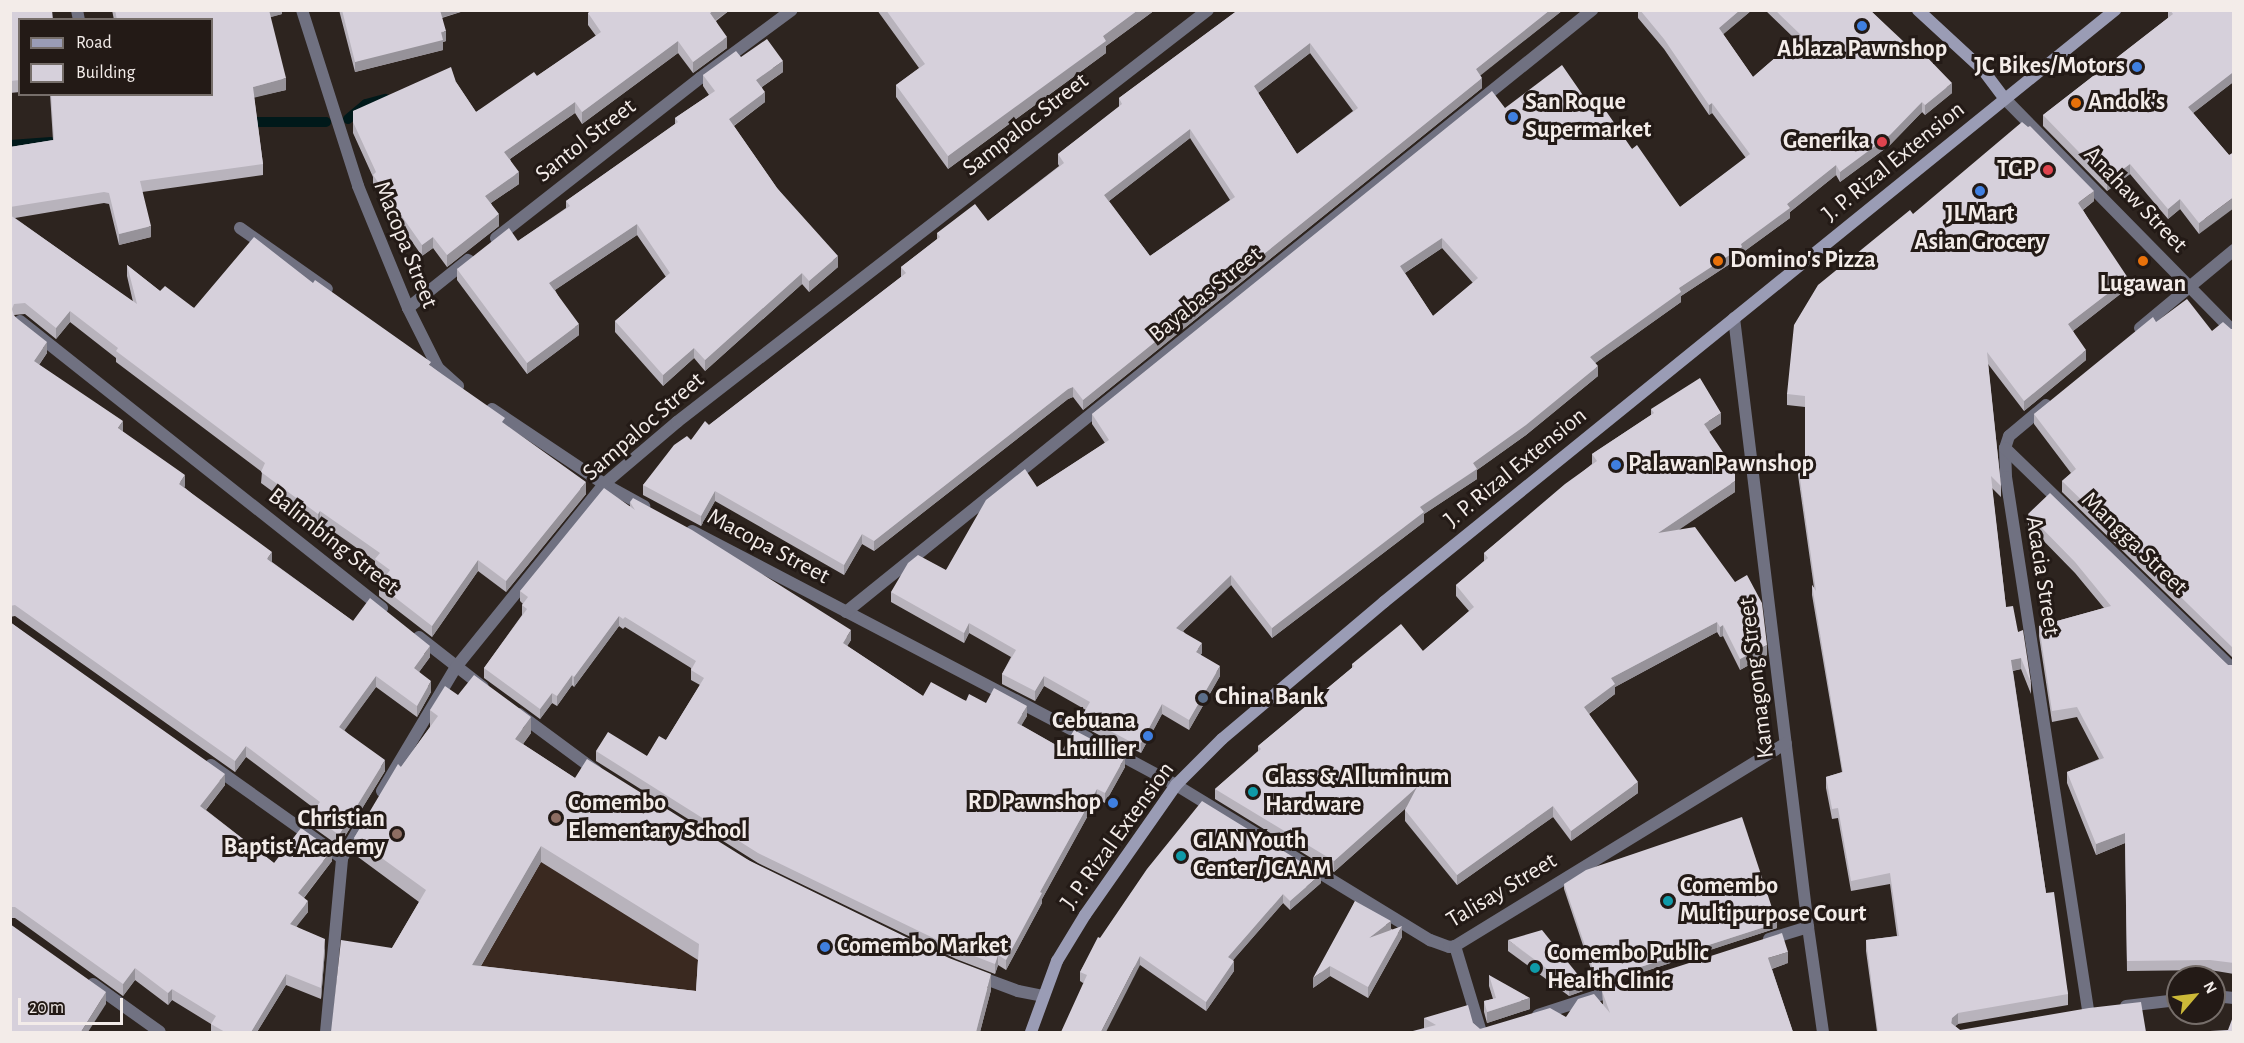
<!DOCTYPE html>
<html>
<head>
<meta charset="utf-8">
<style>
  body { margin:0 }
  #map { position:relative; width:2244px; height:1043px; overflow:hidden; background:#2d241f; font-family:"Alegreya Sans",sans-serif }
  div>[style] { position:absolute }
  .education>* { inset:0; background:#3a2920 }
  .stream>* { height:10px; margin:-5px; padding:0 5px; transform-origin:5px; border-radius:5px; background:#00191a }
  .lane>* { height:12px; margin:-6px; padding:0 6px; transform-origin:6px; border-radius:6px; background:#707181 }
  .street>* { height:12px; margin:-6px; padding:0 6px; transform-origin:6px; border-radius:6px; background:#707181 }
  .secondary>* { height:12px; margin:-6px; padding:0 6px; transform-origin:6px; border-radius:6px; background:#9a9cb5 }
  .wall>* { inset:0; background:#b8b3bc }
  .shaded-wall>* { inset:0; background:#969299 }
  .building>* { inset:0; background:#d6d0db }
  .dots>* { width:16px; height:16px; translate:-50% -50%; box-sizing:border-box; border:3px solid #231a16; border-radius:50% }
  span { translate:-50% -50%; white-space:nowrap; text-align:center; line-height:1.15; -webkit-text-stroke:6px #231a16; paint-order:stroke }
  .poi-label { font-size:24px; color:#f3ece9; font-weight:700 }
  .right { translate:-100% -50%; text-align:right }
  .left { translate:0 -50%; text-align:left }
  .street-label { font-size:24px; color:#f3ece9 }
  .frame { position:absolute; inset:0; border:12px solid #f3ece9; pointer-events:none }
  .legend { position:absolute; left:18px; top:18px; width:195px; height:78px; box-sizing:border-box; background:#231a16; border:2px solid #766e6a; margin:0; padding:8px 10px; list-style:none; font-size:18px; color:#f3ece9 }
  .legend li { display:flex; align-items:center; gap:12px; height:30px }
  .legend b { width:30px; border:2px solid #766e6a }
  .north { position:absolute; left:2166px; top:965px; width:60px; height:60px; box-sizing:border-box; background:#231a16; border:2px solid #766e6a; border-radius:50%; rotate:62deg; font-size:16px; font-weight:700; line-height:24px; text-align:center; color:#f3ece9 }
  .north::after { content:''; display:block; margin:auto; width:21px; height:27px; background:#ccb938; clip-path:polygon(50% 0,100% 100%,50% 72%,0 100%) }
  .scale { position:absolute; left:18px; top:998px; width:105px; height:27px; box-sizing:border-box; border:3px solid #f3ece9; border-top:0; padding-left:8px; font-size:18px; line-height:21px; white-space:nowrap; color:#f3ece9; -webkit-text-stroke:4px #231a16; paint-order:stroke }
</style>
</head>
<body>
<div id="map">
  <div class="education">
    <i style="clip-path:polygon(514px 744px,766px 891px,753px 1032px,367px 1032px)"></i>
  </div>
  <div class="stream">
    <i style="left:348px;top:119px;width:23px;rotate:-40deg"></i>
    <i style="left:366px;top:104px;width:20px;rotate:-15deg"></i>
    <i style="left:245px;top:122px;width:81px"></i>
    <i style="left:10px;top:145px;width:41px;rotate:-4.2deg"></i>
  </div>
  <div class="lane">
    <i style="left:240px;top:228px;width:106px;rotate:35deg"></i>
  </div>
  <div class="street">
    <i style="left:77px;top:10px;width:10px;rotate:79deg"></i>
    <i style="left:302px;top:10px;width:185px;rotate:72.3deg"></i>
    <i style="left:358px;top:186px;width:132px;rotate:67.7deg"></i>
    <i style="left:408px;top:308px;width:67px;rotate:63.4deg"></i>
    <i style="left:438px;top:368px;width:27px;rotate:42deg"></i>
    <i style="left:2005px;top:99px;width:327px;rotate:45.5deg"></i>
    <i style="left:496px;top:238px;width:259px;rotate:-38.1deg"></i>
    <i style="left:700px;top:78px;width:114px;rotate:-36.5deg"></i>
    <i style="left:408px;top:308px;width:77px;rotate:-38.7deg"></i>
    <i style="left:1734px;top:318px;width:613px;rotate:83.07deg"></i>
    <i style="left:1808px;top:927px;width:106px;rotate:81.9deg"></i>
    <i style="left:20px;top:321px;width:462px;rotate:38.4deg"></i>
    <i style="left:2140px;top:328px;width:122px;rotate:-39.7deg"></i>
    <i style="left:2046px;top:405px;width:48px;rotate:140deg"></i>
    <i style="left:2009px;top:436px;width:13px;rotate:108deg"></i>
    <i style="left:2005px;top:448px;width:29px;rotate:88deg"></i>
    <i style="left:2006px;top:477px;width:539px;rotate:81.25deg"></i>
    <i style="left:492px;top:409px;width:135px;rotate:33.8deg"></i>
    <i style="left:604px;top:484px;width:46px;rotate:28.8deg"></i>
    <i style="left:2005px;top:448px;width:319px;rotate:44.1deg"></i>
    <i style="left:692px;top:531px;width:447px;rotate:27.6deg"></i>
    <i style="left:846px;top:612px;width:959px;rotate:-38.9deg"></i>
    <i style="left:419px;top:637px;width:81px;rotate:38deg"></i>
    <i style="left:519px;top:714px;width:96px;rotate:36.5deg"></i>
    <i style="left:1111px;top:750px;width:74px;rotate:28.3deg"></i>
    <i style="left:1176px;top:785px;width:298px;rotate:31.4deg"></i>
    <i style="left:1430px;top:940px;width:20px;rotate:20deg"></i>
    <i style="left:1449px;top:947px;width:6px;rotate:-9deg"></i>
    <i style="left:1455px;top:946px;width:388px;rotate:-31.5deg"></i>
    <i style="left:211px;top:765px;width:161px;rotate:35.4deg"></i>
    <i style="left:382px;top:791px;width:144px;rotate:-59.2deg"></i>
    <i style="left:456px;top:667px;width:235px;rotate:-51deg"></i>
    <i style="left:604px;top:484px;width:96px;rotate:-40.3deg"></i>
    <i style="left:677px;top:422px;width:672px;rotate:-37.81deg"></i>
    <i style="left:1769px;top:939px;width:41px;rotate:-17.1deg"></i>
    <i style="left:1455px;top:946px;width:90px;rotate:73.2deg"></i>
    <i style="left:975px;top:975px;width:46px;rotate:20.4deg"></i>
    <i style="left:1018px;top:991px;width:25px;rotate:11deg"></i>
    <i style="left:93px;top:984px;width:82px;rotate:35.6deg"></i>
    <i style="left:2214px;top:996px;width:20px;rotate:6deg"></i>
    <i style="left:2126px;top:1006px;width:52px;rotate:-6.6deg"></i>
    <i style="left:1538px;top:1015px;width:81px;rotate:-18deg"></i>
    <i style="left:326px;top:1032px;width:175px;rotate:-84.7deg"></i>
    <i style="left:342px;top:858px;width:39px;rotate:-60deg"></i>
  </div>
  <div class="secondary">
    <i style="left:1918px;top:10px;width:88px;rotate:42.7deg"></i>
    <i style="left:1983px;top:70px;width:36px;rotate:53deg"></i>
    <i style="left:1031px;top:1032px;width:76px;rotate:-69.9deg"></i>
    <i style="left:1057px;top:961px;width:54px;rotate:-58.7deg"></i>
    <i style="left:1085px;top:915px;width:159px;rotate:-55deg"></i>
    <i style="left:1176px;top:785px;width:65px;rotate:-45deg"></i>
    <i style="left:1222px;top:739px;width:212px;rotate:-40.2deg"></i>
    <i style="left:1384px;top:602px;width:941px;rotate:-39deg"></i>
  </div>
  <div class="wall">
    <i style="clip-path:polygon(10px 10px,20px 20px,20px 92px,10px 93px)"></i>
    <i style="clip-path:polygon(112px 10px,282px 10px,282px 14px,270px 17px,286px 90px,254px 97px,263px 164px,263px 175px,142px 192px,151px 237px,119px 245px,109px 204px,104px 203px,15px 218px,133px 302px,127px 276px,127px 265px,160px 291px,194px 308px,313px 283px,431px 366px,505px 425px,586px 494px,506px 592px,478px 571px,432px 637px,379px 596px,379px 585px,385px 577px,375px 570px,375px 561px,320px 522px,318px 525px,261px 483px,262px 472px,116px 362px,116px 358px,70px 322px,56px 339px,25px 314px,14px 315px,47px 353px,39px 365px,123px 432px,185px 486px,184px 487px,272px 562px,353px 621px,430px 657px,419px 672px,431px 692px,417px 717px,376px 687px,344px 730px,385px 771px,339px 846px,311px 826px,311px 814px,315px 809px,246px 757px,235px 772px,15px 616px,10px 617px,10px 147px,53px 140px,50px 94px,212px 94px,212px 20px,114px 20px)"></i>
    <i style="clip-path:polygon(339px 10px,467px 10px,442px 18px,446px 41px,443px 42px,443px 50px,355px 72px)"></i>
    <i style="clip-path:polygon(592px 10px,730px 10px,716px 21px,727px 48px,693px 73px,678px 53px,582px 124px,575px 113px,510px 159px,519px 184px,491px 203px,499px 226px,447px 267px,433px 248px,422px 256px,373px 186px,373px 177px,353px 133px,353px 111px,456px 82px,476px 112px,537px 76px,596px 36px,588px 25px,588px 13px)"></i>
    <i style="clip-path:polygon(877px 10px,1155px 10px,1106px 46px,1106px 53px,948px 169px,896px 97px,896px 85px,919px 68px)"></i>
    <i style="clip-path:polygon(evenodd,1238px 10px,1563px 10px,1480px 75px,1482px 88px,1083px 410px,1073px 397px,1068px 399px,874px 551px,862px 544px,844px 575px,715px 501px,701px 526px,643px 495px,643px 485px,691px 440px,709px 425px,901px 277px,901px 267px,937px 239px,937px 233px,988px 221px,1059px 166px,1058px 164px,1058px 154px,1119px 107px,1119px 98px,1238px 10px,1310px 53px,1353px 111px,1297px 154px,1258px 93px,1310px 53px,1238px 10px,1190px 138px,1230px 200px,1150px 256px,1109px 201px,1190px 138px)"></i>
    <i style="clip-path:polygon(evenodd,1638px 10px,1752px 10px,1723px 34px,1753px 77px,1796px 40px,1765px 10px,1870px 10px,1952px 93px,1925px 115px,1922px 112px,1890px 145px,1840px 182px,1836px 175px,1790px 212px,1790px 218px,1742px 253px,1742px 256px,1681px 296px,1681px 302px,1595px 363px,1598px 376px,1526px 435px,1477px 470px,1477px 479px,1424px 514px,1424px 522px,1272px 638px,1231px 585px,1183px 631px,1202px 653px,1200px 655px,1220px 676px,1189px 730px,1162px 714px,1141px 753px,1135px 750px,1133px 753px,1082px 726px,1082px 716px,1086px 710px,1044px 686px,1035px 701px,1002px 684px,1002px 674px,1011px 657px,969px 633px,964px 643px,891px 602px,891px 592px,946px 570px,1037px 487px,1105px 443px,1092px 424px,1092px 414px,1505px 108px,1598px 117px,1632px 149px,1680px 207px,1746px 158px,1712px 113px,1709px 115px,1664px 49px,1638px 18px,1638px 10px,1442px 248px,1473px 283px,1433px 316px,1405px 273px,1442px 248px)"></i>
    <i style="clip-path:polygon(2168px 10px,2234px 10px,2234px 85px,2232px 83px,2193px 113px,2229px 155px,2199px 234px,2180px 209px,2168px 219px,2130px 174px,2107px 191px,2043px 126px,2043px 115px,2168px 18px)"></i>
    <i style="clip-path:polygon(741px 57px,783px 72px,762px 87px,765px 102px,734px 126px,777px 188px,838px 267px,809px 292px,802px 284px,705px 371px,694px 358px,663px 386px,615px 332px,615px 321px,666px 277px,637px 235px,555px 290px,579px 335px,527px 374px,457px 280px,457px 269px,518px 241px,566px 208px,566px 201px,675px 124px,675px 118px,709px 95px,703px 86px,703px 75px)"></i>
    <i style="clip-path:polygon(2094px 201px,2083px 210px,2128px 288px,2073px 331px,2086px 360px,2024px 411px,1988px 364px,2001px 486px,2001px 497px,1992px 488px,2006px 607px,2018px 632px,2031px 683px,2031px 694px,2021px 669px,2013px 671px,2046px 893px,2068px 994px,2068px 1005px,1958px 1024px,1955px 1026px,1960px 1030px,2146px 1032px,1877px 1032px,1866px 951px,1866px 940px,1897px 936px,1890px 884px,1851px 891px,1838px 818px,1832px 819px,1826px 788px,1826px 777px,1842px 772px,1812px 595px,1812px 585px,1814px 588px,1798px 475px,1798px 465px,1805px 464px,1805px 407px,1787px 405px,1787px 394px,1913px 214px)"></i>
    <i style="clip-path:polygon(2156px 322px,2212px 331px,2234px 329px,2234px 659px,2062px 492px,2062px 481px,2071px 473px,2034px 424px,2034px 414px)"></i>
    <i style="clip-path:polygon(1651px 409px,1721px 424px,1709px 432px,1735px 492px,1679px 529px,1767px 655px,1740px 670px,1723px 636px,1720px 637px,1717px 632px,1615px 687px,1615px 694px,1589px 714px,1638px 793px,1571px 841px,1553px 817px,1457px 885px,1405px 821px,1405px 810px,1406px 808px,1334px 872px,1215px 799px,1215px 789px,1258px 751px,1258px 746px,1352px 668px,1352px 664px,1423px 651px,1469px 611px,1456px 596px,1456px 585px,1484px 561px,1484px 553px,1592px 464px,1592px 454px,1651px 415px)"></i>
    <i style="clip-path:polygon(630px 502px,851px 640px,847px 646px,923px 696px,986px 703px,1027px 716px,1021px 725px,1063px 749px,1125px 767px,1105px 803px,1097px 799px,1042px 899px,1042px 903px,1006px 970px,998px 965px,995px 974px,956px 959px,758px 863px,596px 761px,596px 751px,647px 756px,666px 740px,700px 685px,691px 680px,691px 668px,625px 627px,623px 629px,619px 626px,574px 687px,572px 685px,557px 706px,552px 703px,540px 719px,484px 678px,484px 668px,522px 615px,522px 605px,523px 604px,520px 601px,520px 591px,630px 506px)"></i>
    <i style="clip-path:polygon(2028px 514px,2228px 665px,2234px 665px,2234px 974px,2210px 970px,2127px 971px,2125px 843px,2096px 855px,2067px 783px,2067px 772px,2099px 759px,2077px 717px,2052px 722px,2039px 636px,2039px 626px,2104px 608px,2075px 573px,2028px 525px)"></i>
    <i style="clip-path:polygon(10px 622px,225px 785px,206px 810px,274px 863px,332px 861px,304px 898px,308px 912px,296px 926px,325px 950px,321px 999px,286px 985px,257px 1032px,211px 1032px,211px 1024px,172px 1000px,168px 1005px,135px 980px,123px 996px,15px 918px,10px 918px)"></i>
    <i style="clip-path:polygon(evenodd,458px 695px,531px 733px,523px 744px,575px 778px,750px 861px,991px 990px,980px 1032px,331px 1032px,392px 948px,419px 902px,354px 854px,354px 838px,401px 767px,430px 727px,430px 710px,458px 695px,541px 862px,698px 960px,696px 991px,481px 966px,541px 862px)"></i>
    <i style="clip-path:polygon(1321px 883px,1290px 910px,1283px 903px,1233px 960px,1234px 971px,1206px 1011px,1140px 965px,1083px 983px,1080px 981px,1080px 972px,1100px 938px)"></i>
    <i style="clip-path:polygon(1564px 884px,1777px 928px,1597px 987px,1564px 889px)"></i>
    <i style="clip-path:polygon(1355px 901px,1402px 937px,1368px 998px,1330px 976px,1313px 988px)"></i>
    <i style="clip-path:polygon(1508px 940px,1583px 991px,1569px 996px,1508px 951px)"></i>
    <i style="clip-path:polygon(1788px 963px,1772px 969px,1793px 1032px,1424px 1028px,1424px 1018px,1473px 1023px,1480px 1029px,1566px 1017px,1603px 1004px,1602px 991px)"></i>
    <i style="clip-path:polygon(1489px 975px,1530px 1009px,1487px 1023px,1484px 1012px,1484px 1001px,1493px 999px,1489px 986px)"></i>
  </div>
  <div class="shaded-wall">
    <i style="clip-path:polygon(268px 10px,282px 10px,282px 14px,268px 18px)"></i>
    <i style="clip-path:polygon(440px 10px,467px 10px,440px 18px)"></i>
    <i style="clip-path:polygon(714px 10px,730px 10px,710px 24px,710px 13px)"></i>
    <i style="clip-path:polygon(1138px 10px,1155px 10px,1106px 46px,1106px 53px,948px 169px,948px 156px,1103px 36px)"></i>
    <i style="clip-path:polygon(1550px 10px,1563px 10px,1476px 79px,1476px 69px)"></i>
    <i style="clip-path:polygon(1740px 10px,1752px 10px,1719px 38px,1719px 28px)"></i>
    <i style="clip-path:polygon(446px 31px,446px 41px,443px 42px,443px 50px,355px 72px,355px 62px)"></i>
    <i style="clip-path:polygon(727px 37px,727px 48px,693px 73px,693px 62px)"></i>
    <i style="clip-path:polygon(678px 41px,678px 53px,582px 124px,582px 112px)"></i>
    <i style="clip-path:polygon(1310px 43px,1310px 53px,1254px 96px,1254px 86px)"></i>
    <i style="clip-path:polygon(783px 61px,783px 72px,756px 91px,756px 80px)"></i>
    <i style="clip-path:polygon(2232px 73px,2232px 83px,2188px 117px,2188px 107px)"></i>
    <i style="clip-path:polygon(286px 78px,286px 90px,253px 98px,253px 87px)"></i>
    <i style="clip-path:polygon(1482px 78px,1482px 88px,1083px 410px,1083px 400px)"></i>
    <i style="clip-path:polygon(1952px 83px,1952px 93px,1925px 115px,1925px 105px)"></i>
    <i style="clip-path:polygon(765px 92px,765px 102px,729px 129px,729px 119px)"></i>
    <i style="clip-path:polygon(575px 102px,575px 113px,504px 163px,504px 152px)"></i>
    <i style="clip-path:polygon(1922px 102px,1922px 112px,1890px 145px,1840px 182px,1840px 172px)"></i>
    <i style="clip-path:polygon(1712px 103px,1712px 113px,1709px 115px,1709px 105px)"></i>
    <i style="clip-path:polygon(1190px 129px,1190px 138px,1104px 205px,1104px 195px)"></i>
    <i style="clip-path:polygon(2130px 164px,2130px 174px,2107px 191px,2107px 181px)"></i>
    <i style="clip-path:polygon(1836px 165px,1836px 175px,1790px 212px,1790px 218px,1742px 253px,1742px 256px,1681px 296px,1681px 302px,1590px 367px,1590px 357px,1679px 288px,1741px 244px,1787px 204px)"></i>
    <i style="clip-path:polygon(519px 172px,519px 184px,485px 207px,485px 196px)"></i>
    <i style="clip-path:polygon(2094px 191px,2094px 201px,2078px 213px,2078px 203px)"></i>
    <i style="clip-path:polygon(2234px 197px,2234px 208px,2199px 234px,2199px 223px)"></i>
    <i style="clip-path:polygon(2180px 199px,2180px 209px,2168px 219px,2168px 209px)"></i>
    <i style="clip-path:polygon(499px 214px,499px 226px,447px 267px,447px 255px)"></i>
    <i style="clip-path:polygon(637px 224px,637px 235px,549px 294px,549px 283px)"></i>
    <i style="clip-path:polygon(151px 226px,151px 237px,119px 245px,119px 234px)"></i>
    <i style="clip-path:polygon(433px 237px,433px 248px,422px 256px,422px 245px)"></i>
    <i style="clip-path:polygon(1442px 238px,1442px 248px,1400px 276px,1400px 266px)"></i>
    <i style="clip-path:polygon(838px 256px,838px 267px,809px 292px,809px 281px)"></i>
    <i style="clip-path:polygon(802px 273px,802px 284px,705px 371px,705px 360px)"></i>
    <i style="clip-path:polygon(2128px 278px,2128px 288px,2068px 335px,2068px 324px)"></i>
    <i style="clip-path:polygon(70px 311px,70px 322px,56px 339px,56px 328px)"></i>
    <i style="clip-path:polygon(579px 324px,579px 335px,527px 374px,527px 363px)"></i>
    <i style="clip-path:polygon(47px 342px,47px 353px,34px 372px,34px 361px)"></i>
    <i style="clip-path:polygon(694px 348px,694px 358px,663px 386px,663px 375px)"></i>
    <i style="clip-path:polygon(2086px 350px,2086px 360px,2024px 411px,2024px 401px)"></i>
    <i style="clip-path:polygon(1598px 366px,1598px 376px,1526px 435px,1477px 470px,1477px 479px,1424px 514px,1424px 522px,1272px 638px,1272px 628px,1473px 463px)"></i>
    <i style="clip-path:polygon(1073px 387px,1073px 397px,1068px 399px,874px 551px,874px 541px,1068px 389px)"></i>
    <i style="clip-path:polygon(1721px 413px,1721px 424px,1704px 435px,1704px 424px)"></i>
    <i style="clip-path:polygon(123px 421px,123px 432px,118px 428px)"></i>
    <i style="clip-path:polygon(185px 475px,185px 486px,179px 495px,179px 484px)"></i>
    <i style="clip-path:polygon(1735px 481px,1735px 492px,1658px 544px,1658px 533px)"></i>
    <i style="clip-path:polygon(586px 482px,586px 494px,506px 592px,506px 581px)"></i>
    <i style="clip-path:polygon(715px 491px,715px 501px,701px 526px,701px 516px)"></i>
    <i style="clip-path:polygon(320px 511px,320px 522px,318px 525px,318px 514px)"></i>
    <i style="clip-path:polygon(862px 534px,862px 544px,844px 575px,844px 565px)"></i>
    <i style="clip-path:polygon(272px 552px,272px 564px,267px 559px)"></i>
    <i style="clip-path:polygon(478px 560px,478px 571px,432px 637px,432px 626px)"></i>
    <i style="clip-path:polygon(1231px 575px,1231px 585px,1176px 638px,1176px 628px)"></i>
    <i style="clip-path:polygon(619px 616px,619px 626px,574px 687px,574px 677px)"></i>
    <i style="clip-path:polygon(1717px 622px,1717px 632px,1615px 687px,1615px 694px,1584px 717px,1584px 707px,1611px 678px)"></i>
    <i style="clip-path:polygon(969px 623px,969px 633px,964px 643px,964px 633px)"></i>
    <i style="clip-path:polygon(1723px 625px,1723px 636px,1720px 637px,1720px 627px)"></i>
    <i style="clip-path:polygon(851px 630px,851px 640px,843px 653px,843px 643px)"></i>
    <i style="clip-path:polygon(1202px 643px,1202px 653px,1196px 662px,1196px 652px)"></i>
    <i style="clip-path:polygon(1767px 645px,1767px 655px,1740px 670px,1740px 659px)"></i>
    <i style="clip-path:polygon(430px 646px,430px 657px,414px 679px,414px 668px)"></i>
    <i style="clip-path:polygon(2021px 658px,2021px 669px,2011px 671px,2011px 660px)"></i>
    <i style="clip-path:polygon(1220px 666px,1220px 676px,1189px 730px,1189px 720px)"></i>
    <i style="clip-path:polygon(572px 675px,572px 685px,557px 706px,557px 696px)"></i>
    <i style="clip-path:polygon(376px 676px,376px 687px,339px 738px,339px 727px)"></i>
    <i style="clip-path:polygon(1044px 676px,1044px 686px,1035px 701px,1035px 691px)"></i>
    <i style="clip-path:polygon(431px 681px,431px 692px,417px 717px,417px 706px)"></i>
    <i style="clip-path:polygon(552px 693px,552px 703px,540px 719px,540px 709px)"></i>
    <i style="clip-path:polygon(1162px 704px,1162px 714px,1141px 753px,1141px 743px)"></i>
    <i style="clip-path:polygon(1027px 706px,1027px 716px,1017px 733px,1017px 723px)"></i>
    <i style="clip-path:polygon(531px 717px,531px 733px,515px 755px,515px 739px)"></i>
    <i style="clip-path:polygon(1135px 740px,1135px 750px,1133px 753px,1133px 743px)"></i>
    <i style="clip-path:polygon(246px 746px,246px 757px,235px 772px,235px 761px)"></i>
    <i style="clip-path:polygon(1125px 757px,1125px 767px,1105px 803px,1105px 793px)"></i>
    <i style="clip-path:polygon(385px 760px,385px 771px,339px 846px,339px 835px)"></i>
    <i style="clip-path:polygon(225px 774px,225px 785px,200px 817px,200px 806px)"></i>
    <i style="clip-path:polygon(1638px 782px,1638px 793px,1571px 841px,1571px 831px)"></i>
    <i style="clip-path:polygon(1417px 787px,1417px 798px,1334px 872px,1334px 861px)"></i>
    <i style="clip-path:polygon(1097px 789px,1097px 799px,1042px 899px,1042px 903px,1006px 970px,1006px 960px,1040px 892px)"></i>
    <i style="clip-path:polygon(1553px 806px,1553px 817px,1457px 885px,1457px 875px)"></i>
    <i style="clip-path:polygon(2125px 833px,2125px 843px,2096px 855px,2096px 844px)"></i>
    <i style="clip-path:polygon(541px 846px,541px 862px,472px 981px,472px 965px)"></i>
    <i style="clip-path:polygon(332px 850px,332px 861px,298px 905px,298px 893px)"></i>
    <i style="clip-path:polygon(1321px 874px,1321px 883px,1290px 910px,1290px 901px)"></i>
    <i style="clip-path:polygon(1283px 894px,1283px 903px,1228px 966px,1228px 957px)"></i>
    <i style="clip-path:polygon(308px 901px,308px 912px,290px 935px,290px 924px)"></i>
    <i style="clip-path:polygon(1391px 921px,1391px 932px,1369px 938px)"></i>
    <i style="clip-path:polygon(1777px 923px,1777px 928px,1597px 987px,1597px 981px)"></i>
    <i style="clip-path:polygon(1402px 926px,1402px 937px,1368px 998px,1368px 987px)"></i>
    <i style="clip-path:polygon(325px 939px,325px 950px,321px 999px,321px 988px)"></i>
    <i style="clip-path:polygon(1788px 952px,1788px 963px,1768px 970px,1768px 958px)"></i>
    <i style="clip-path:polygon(998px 955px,998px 965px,995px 974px,995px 964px)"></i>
    <i style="clip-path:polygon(1140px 956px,1140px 965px,1106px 1032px,1101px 1032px)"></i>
    <i style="clip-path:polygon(1234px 961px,1234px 971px,1206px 1011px,1206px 1002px)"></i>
    <i style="clip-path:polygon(1330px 966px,1330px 976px,1313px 988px,1313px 978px)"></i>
    <i style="clip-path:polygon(135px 968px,135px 980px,123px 996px,123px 984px)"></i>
    <i style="clip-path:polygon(286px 974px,286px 985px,257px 1032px,251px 1032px)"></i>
    <i style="clip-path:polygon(991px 974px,991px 990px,980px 1032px,976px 1032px)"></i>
    <i style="clip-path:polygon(1583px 981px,1583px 991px,1569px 996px,1569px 985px)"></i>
    <i style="clip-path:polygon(172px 989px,172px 1000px,168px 1005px,168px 993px)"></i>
    <i style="clip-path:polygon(106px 992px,106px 1004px,88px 1032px,81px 1032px)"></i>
    <i style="clip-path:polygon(1530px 998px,1530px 1009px,1487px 1023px,1487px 1012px)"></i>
    <i style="clip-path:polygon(1958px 1013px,1958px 1024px,1952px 1029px,1951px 1032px,1952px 1018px)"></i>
  </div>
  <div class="building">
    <i style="clip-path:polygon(10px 10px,52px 10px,53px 20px,20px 20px,20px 80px,10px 81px)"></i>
    <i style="clip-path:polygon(115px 10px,269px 10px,286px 78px,253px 87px,263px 164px,140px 181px,151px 226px,119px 234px,109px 193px,104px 192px,10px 207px,10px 147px,54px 140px,51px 94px,212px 94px,212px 20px,117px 20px)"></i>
    <i style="clip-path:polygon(342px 10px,440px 10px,446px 31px,441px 32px,443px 40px,355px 62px)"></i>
    <i style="clip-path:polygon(592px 10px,714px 10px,710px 13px,727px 37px,693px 62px,678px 41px,582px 112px,575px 102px,504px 152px,519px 172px,485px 196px,499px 214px,447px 255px,433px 237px,422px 245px,373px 175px,376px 172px,353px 122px,353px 111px,451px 67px,456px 82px,476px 112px,534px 72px,537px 76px,601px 32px,588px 13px)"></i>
    <i style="clip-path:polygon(886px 10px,1138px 10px,1103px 36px,1106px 41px,948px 156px,896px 85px,925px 64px)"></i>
    <i style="clip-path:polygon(evenodd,1238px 10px,1550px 10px,1476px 69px,1482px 78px,1083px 400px,1073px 387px,1068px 389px,874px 541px,862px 534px,844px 565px,715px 491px,701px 516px,643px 485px,674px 445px,687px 436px,691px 440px,705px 421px,709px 425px,906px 273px,901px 267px,940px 237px,937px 233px,975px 204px,988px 221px,1064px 163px,1058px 154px,1122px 104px,1119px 98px,1238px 10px,1310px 43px,1358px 108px,1297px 154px,1254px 86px,1310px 43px,1238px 10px,1190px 129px,1235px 197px,1150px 256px,1104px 195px,1190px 129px)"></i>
    <i style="clip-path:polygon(evenodd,1640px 10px,1740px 10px,1719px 28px,1753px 77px,1801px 35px,1775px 10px,1870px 10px,1920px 57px,1923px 53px,1952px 83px,1925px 105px,1922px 102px,1890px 135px,1840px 172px,1836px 165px,1787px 204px,1790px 208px,1741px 244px,1742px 247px,1679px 288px,1681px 292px,1590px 357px,1598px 366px,1526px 425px,1473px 463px,1477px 469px,1420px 507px,1424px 512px,1272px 628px,1231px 575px,1176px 628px,1202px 643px,1196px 652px,1220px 666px,1189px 720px,1162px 704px,1141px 743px,1135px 740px,1133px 743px,1082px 716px,1090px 702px,1044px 676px,1035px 691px,1002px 674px,1016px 650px,969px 623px,964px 633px,891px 592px,908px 563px,918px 555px,946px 570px,986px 500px,1025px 469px,1037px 487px,1109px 440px,1092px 414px,1492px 91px,1505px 108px,1562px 65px,1598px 117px,1606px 111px,1632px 149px,1637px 145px,1680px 207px,1750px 154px,1712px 103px,1709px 105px,1664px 39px,1640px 10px,1442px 238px,1478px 278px,1433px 316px,1400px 266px,1442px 238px)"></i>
    <i style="clip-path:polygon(2170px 10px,2234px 10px,2234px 75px,2232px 73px,2188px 107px,2229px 155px,2234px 152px,2234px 197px,2199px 223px,2180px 199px,2168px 209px,2130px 164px,2107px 181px,2043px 115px,2173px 14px)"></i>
    <i style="clip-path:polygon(767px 39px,783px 61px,756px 80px,765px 92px,729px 119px,777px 188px,838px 256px,809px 281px,802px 273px,705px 360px,694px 348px,663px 375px,615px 321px,670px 273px,637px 224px,549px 283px,579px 324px,527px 363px,457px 269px,509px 228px,518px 241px,570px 206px,566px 201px,678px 122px,675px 118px,715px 91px,703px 75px,736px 51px,741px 57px)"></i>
    <i style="clip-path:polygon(2022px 122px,2028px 127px,2030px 126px,2094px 191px,2078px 203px,2128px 278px,2068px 324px,2086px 350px,2024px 401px,1987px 352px,2001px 486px,1991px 476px,2006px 607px,2013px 606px,2018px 632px,2023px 630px,2031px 683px,2021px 658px,2011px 660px,2046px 893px,2054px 892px,2068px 994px,1958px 1013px,1952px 1018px,1951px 1023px,1960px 1030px,2089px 1008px,2141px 1002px,2146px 1032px,1878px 1032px,1866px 940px,1899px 936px,1890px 873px,1851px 881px,1838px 808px,1832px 809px,1826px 777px,1843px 772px,1812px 585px,1816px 591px,1798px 465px,1805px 464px,1805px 396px,1787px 394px,1794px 325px,1818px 285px,1910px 210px,1913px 214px)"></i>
    <i style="clip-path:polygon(10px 215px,137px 304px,127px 265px,160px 291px,165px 286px,194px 308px,254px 237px,313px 283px,315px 280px,431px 362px,429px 365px,505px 418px,502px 422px,586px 482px,506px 581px,478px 560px,432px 626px,379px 585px,390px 570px,375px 559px,380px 553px,320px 511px,318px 514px,261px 472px,265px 463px,116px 351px,118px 348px,70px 311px,56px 328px,25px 303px,14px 304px,12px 309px,14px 316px,47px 342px,34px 361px,123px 421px,118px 428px,185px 475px,179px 484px,272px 552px,267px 559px,353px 621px,370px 598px,430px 646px,414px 668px,431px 681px,417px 706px,376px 676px,339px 727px,385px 760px,339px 835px,311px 814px,320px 802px,246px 746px,235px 761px,15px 605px,10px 606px)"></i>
    <i style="clip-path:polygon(2187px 299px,2212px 331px,2223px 322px,2231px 329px,2234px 329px,2234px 649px,2062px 481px,2076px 469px,2034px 414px,2153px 317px,2156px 322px)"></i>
    <i style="clip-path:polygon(1700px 378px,1721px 413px,1704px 424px,1735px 470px,1735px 481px,1658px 533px,1695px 527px,1735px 582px,1747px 575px,1762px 603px,1767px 645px,1740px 659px,1723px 625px,1720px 627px,1717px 622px,1611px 678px,1615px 684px,1584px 707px,1638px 782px,1571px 831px,1553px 806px,1457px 875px,1405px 810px,1417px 787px,1334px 861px,1215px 789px,1261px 749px,1258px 746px,1354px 666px,1352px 664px,1401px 624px,1423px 651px,1474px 607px,1456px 585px,1488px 558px,1484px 553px,1565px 484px,1597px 461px,1592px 454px,1654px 413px,1651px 409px)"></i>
    <i style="clip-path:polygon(604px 488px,635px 510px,630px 502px,633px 498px,692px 530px,851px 630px,843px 643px,923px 696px,931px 682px,966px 701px,969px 694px,986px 703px,994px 688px,1027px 706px,1017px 723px,1063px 749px,1074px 730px,1125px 757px,1105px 793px,1097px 789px,1040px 892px,1042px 893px,1006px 960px,998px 955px,995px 964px,956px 949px,758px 853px,596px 751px,608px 732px,647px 756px,659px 736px,666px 740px,704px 678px,691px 670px,696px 661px,625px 617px,623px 619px,619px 616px,574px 677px,572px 675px,557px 696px,552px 693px,540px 709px,484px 668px,527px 609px,522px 605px,528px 597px,520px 591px)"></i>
    <i style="clip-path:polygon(2050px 493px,2228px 665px,2234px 665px,2234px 963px,2210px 960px,2127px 961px,2125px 833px,2096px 844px,2067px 772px,2104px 758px,2077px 707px,2052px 711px,2039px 626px,2111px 606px,2075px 562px,2028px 514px)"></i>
    <i style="clip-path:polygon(10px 622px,225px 774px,200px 806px,274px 863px,301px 828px,332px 850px,298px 893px,308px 901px,290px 924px,325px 939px,321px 988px,286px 974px,251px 1032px,225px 1032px,211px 1024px,216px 1016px,172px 989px,168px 993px,135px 968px,123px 984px,15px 907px,10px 907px)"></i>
    <i style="clip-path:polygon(evenodd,474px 675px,531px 717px,515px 739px,575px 778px,587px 759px,750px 861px,949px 958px,991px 974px,976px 1032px,331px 1032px,341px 940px,392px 948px,426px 890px,354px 838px,398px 764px,401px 767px,438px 716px,430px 710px,445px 686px,458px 695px,474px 675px,541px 846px,699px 944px,696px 991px,472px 965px,541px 846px)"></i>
    <i style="clip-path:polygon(1202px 801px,1321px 874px,1290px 901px,1283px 894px,1228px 957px,1234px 961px,1206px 1002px,1140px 956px,1101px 1032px,1061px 1032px,1087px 975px,1080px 972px,1098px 937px,1100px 938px,1147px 869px)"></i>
    <i style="clip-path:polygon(1742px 817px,1777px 923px,1597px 981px,1564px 884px,1586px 870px)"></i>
    <i style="clip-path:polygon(1355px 901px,1391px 921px,1369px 938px,1402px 926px,1368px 987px,1330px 966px,1313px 978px)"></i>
    <i style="clip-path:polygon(10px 924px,106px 992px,81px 1032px,10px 1032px)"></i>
    <i style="clip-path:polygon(1542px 930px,1583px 981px,1569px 985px,1508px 940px)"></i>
    <i style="clip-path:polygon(1782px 933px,1788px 952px,1768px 958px,1793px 1032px,1409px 1032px,1436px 1025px,1424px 1018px,1468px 1005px,1473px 1023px,1480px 1029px,1550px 1008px,1566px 1017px,1578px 999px,1594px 994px,1610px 1013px,1602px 991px)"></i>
    <i style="clip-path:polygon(1489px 975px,1530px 998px,1487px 1012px,1484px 1001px,1496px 998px)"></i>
    <i style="clip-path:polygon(2234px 1014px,2234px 1032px,2192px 1032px,2228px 1030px)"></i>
  </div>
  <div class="dots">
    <i style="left:1862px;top:26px;background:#3f7fe0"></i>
    <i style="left:2137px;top:67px;background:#3f7fe0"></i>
    <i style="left:2076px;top:103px;background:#e8710a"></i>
    <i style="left:1513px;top:117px;background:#3f7fe0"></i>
    <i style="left:1882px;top:142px;background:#e0444e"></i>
    <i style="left:2048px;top:170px;background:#e0444e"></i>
    <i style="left:1980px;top:191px;background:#3f7fe0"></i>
    <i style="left:1718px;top:261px;background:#e8710a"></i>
    <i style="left:2143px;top:261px;background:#e8710a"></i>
    <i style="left:1616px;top:465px;background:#3f7fe0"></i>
    <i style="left:1203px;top:698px;background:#5c6f8a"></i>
    <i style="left:1148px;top:736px;background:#3f7fe0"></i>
    <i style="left:1253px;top:792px;background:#0f9aa8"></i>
    <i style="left:1113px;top:803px;background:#3f7fe0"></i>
    <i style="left:556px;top:818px;background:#8d6e63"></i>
    <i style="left:397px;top:834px;background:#8d6e63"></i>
    <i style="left:1181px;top:856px;background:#0f9aa8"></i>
    <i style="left:1668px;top:901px;background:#0f9aa8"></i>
    <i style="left:825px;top:947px;background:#3f7fe0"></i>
    <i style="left:1535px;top:968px;background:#0f9aa8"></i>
  </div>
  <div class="poi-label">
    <span style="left:1862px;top:50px">Ablaza Pawnshop</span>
    <span class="right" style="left:2125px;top:67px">JC Bikes/Motors</span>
    <span class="left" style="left:1525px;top:117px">San Roque<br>Supermarket</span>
    <span class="left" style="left:2088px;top:103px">Andok's</span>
    <span class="right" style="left:1870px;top:142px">Generika</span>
    <span class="right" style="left:2036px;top:170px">TGP</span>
    <span style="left:1980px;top:229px">JL Mart<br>Asian Grocery</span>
    <span class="left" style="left:1730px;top:261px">Domino's Pizza</span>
    <span style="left:2143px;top:285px">Lugawan</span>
    <span class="left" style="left:1628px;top:465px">Palawan Pawnshop</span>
    <span class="left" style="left:1215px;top:698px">China Bank</span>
    <span class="right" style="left:1136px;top:736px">Cebuana<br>Lhuillier</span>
    <span class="left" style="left:1265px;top:792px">Glass &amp; Alluminum<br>Hardware</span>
    <span class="right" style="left:1101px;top:803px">RD Pawnshop</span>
    <span class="left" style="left:568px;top:818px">Comembo<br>Elementary School</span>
    <span class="right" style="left:385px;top:834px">Christian<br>Baptist Academy</span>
    <span class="left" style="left:1193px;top:856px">GIAN Youth<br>Center/JCAAM</span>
    <span class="left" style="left:1680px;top:901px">Comembo<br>Multipurpose Court</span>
    <span class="left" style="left:837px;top:947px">Comembo Market</span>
    <span class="left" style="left:1547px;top:968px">Comembo Public<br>Health Clinic</span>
  </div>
  <div class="street-label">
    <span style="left:1026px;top:125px;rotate:-38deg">Sampaloc Street</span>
    <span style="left:586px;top:141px;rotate:-38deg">Santol Street</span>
    <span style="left:1894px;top:162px;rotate:-39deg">J. P. Rizal Extension</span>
    <span style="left:2135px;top:200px;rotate:46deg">Anahaw Street</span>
    <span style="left:405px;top:245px;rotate:68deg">Macopa Street</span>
    <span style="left:1206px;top:295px;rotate:-39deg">Bayabas Street</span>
    <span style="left:644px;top:427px;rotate:-41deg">Sampaloc Street</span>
    <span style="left:1516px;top:468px;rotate:-39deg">J. P. Rizal Extension</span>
    <span style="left:333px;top:542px;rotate:38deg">Balimbing Street</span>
    <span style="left:2134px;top:544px;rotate:44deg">Mangga Street</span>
    <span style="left:768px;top:547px;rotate:28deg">Macopa Street</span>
    <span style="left:2042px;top:576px;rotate:81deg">Acacia Street</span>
    <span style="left:1757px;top:678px;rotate:-97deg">Kamagong Street</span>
    <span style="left:1118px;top:836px;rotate:-54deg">J. P. Rizal Extension</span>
    <span style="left:1502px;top:891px;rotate:-31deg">Talisay Street</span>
  </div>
  <div class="frame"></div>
  <ul class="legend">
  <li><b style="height:8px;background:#9a9cb5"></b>Road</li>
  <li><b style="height:16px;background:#d6d0db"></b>Building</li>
  </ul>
  <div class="north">N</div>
  <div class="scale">20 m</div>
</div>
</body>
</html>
